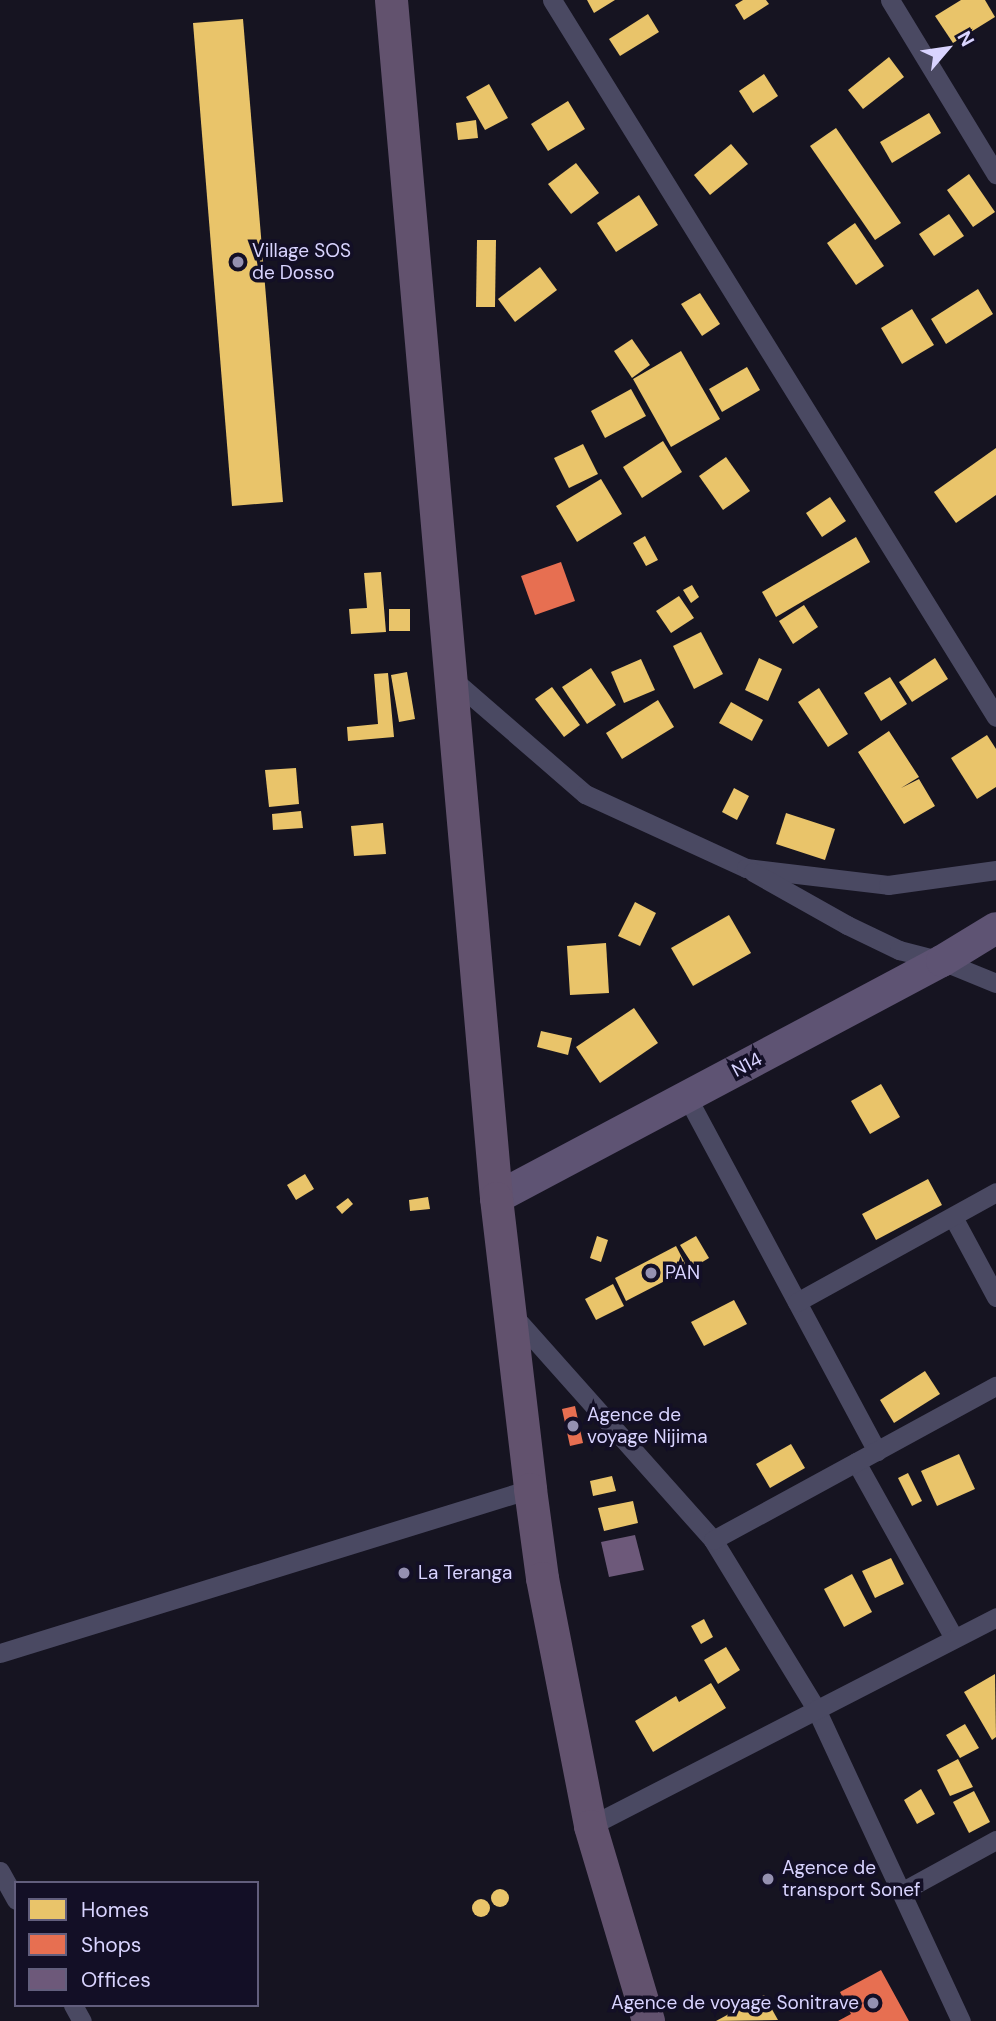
<!DOCTYPE html>
<html>
<head>
<meta charset="utf-8">
<style>
  body { margin:0 }
  #map { position:relative; width:996px; height:2021px; overflow:hidden; background:#161421; font-family:"DM Sans",sans-serif }
  div>[style] { position:absolute }
  .homes>* { inset:0; background:#e9c46a }
  .round { border-radius:50% }
  .shops>* { inset:0; background:#e76f51 }
  .offices>* { inset:0; background:#6d597a }
  .minor>* { height:19px; margin:-9.5px; padding:0 9.5px; transform-origin:9.5px; border-radius:9.5px; background:#4a4962 }
  .primary>* { height:32px; margin:-16px; padding:0 16px; transform-origin:16px; border-radius:16px; background:#5e5373 }
  .trunk>* { height:33px; margin:-16.5px; padding:0 16.5px; transform-origin:16.5px; border-radius:16.5px; background:#62526e }
  .dots>* { width:19px; height:19px; translate:-50% -50%; box-sizing:border-box; border:4px solid #130f26; border-radius:50% }
  span { translate:-50% -50%; white-space:nowrap; text-align:center; line-height:1.15; -webkit-text-stroke:7px #130f26; paint-order:stroke }
  .poi-label { font-size:19px; color:#d9d4ff }
  .left { translate:0 -50%; text-align:left }
  .right { translate:-100% -50%; text-align:right }
  .street-label { font-size:19px; color:#d9d4ff }
  .legend { position:absolute; left:14px; top:1881px; width:245px; height:126px; box-sizing:border-box; background:#130f26; border:2px solid #625e7d; margin:0; padding:9px 12px; list-style:none; font-size:21px; color:#d9d4ff }
  .legend li { display:flex; align-items:center; gap:14px; height:35px }
  .legend b { width:35px; border:2px solid #625e7d }
  .north { position:absolute; left:912px; top:14px; width:70px; height:70px; -webkit-text-stroke:5px #130f26; paint-order:stroke; rotate:61deg; font-size:19px; font-weight:700; line-height:28px; text-align:center; color:#d9d4ff }
  .north::after { content:''; display:block; margin:auto; width:24px; height:32px; background:#d9d4ff; clip-path:polygon(50% 0,100% 100%,50% 72%,0 100%) }
</style>
</head>
<body>
<div id="map">
  <div class="homes">
    <i style="clip-path:polygon(587px 0,615px 0,594px 13px)"></i>
    <i style="clip-path:polygon(743px 0,766px 0,769px 4px,744px 20px,735px 5px)"></i>
    <i style="clip-path:polygon(961px 0,985px 0,995px 17px,953px 43px,935px 16px)"></i>
    <i style="clip-path:polygon(648px 14px,659px 32px,620px 56px,609px 39px)"></i>
    <i style="clip-path:polygon(243px 19px,283px 502px,232px 506px,193px 23px)"></i>
    <i style="clip-path:polygon(889px 57px,904px 77px,863px 109px,848px 90px)"></i>
    <i style="clip-path:polygon(764px 74px,778px 96px,753px 113px,739px 91px)"></i>
    <i style="clip-path:polygon(489px 84px,508px 118px,485px 130px,466px 97px)"></i>
    <i style="clip-path:polygon(568px 101px,585px 129px,548px 151px,531px 124px)"></i>
    <i style="clip-path:polygon(929px 113px,941px 133px,892px 163px,880px 142px)"></i>
    <i style="clip-path:polygon(476px 120px,478px 138px,458px 140px,456px 123px)"></i>
    <i style="clip-path:polygon(836px 128px,901px 223px,875px 240px,810px 146px)"></i>
    <i style="clip-path:polygon(731px 144px,748px 164px,710px 195px,694px 175px)"></i>
    <i style="clip-path:polygon(576px 163px,599px 193px,571px 214px,548px 184px)"></i>
    <i style="clip-path:polygon(969px 174px,995px 212px,973px 227px,947px 190px)"></i>
    <i style="clip-path:polygon(639px 195px,658px 225px,616px 252px,597px 223px)"></i>
    <i style="clip-path:polygon(949px 214px,964px 236px,934px 256px,919px 234px)"></i>
    <i style="clip-path:polygon(855px 223px,884px 266px,856px 285px,827px 243px)"></i>
    <i style="clip-path:polygon(477px 240px,496px 240px,495px 307px,476px 307px)"></i>
    <i style="clip-path:polygon(540px 267px,557px 290px,515px 322px,498px 299px)"></i>
    <i style="clip-path:polygon(978px 289px,993px 314px,946px 344px,931px 319px)"></i>
    <i style="clip-path:polygon(700px 293px,720px 324px,702px 336px,681px 304px)"></i>
    <i style="clip-path:polygon(912px 309px,934px 345px,902px 364px,881px 328px)"></i>
    <i style="clip-path:polygon(632px 339px,650px 365px,632px 378px,614px 351px)"></i>
    <i style="clip-path:polygon(681px 351px,720px 419px,671px 447px,633px 379px)"></i>
    <i style="clip-path:polygon(747px 367px,760px 390px,722px 412px,709px 389px)"></i>
    <i style="clip-path:polygon(631px 389px,646px 416px,605px 438px,591px 411px)"></i>
    <i style="clip-path:polygon(663px 441px,682px 472px,642px 498px,623px 467px)"></i>
    <i style="clip-path:polygon(583px 444px,598px 474px,569px 488px,554px 458px)"></i>
    <i style="clip-path:polygon(996px 448px,996px 495px,956px 523px,934px 492px)"></i>
    <i style="clip-path:polygon(726px 457px,750px 491px,723px 510px,699px 476px)"></i>
    <i style="clip-path:polygon(601px 479px,622px 514px,577px 542px,556px 506px)"></i>
    <i style="clip-path:polygon(830px 497px,846px 521px,822px 537px,806px 513px)"></i>
    <i style="clip-path:polygon(645px 536px,658px 560px,646px 566px,633px 543px)"></i>
    <i style="clip-path:polygon(856px 537px,870px 562px,776px 617px,762px 592px)"></i>
    <i style="clip-path:polygon(381px 572px,386px 632px,351px 634px,349px 609px,367px 608px,364px 573px)"></i>
    <i style="clip-path:polygon(692px 585px,699px 597px,691px 603px,683px 590px)"></i>
    <i style="clip-path:polygon(679px 596px,694px 618px,671px 633px,656px 611px)"></i>
    <i style="clip-path:polygon(804px 605px,818px 627px,793px 644px,779px 621px)"></i>
    <i style="clip-path:polygon(389px 609px,410px 609px,410px 631px,389px 631px)"></i>
    <i style="clip-path:polygon(701px 632px,723px 674px,694px 689px,673px 646px)"></i>
    <i style="clip-path:polygon(759px 658px,782px 669px,768px 701px,745px 690px)"></i>
    <i style="clip-path:polygon(935px 658px,948px 679px,912px 702px,899px 682px)"></i>
    <i style="clip-path:polygon(641px 659px,655px 690px,624px 703px,611px 672px)"></i>
    <i style="clip-path:polygon(591px 668px,616px 705px,587px 724px,562px 687px)"></i>
    <i style="clip-path:polygon(407px 672px,415px 719px,399px 722px,391px 675px)"></i>
    <i style="clip-path:polygon(388px 673px,394px 737px,348px 741px,347px 727px,378px 724px,374px 674px)"></i>
    <i style="clip-path:polygon(890px 677px,907px 704px,881px 721px,864px 693px)"></i>
    <i style="clip-path:polygon(552px 687px,580px 725px,564px 737px,535px 699px)"></i>
    <i style="clip-path:polygon(819px 688px,848px 734px,828px 747px,798px 702px)"></i>
    <i style="clip-path:polygon(658px 700px,674px 727px,622px 759px,606px 733px)"></i>
    <i style="clip-path:polygon(731px 702px,763px 720px,752px 741px,719px 723px)"></i>
    <i style="clip-path:polygon(889px 731px,919px 777px,901px 788px,919px 779px,935px 806px,904px 824px,858px 752px)"></i>
    <i style="clip-path:polygon(987px 735px,996px 749px,996px 787px,977px 799px,951px 758px)"></i>
    <i style="clip-path:polygon(296px 768px,299px 804px,269px 807px,265px 770px)"></i>
    <i style="clip-path:polygon(734px 788px,749px 796px,737px 820px,722px 812px)"></i>
    <i style="clip-path:polygon(301px 811px,303px 828px,273px 830px,272px 814px)"></i>
    <i style="clip-path:polygon(786px 813px,835px 829px,825px 860px,776px 844px)"></i>
    <i style="clip-path:polygon(383px 823px,386px 854px,354px 856px,351px 826px)"></i>
    <i style="clip-path:polygon(635px 902px,656px 913px,640px 946px,618px 936px)"></i>
    <i style="clip-path:polygon(729px 915px,751px 953px,693px 986px,671px 948px)"></i>
    <i style="clip-path:polygon(606px 943px,609px 993px,570px 995px,567px 946px)"></i>
    <i style="clip-path:polygon(634px 1008px,658px 1043px,600px 1083px,576px 1047px)"></i>
    <i style="clip-path:polygon(541px 1031px,572px 1038px,568px 1055px,537px 1047px)"></i>
    <i style="clip-path:polygon(881px 1084px,900px 1117px,870px 1134px,851px 1101px)"></i>
    <i style="clip-path:polygon(305px 1174px,314px 1189px,296px 1200px,287px 1185px)"></i>
    <i style="clip-path:polygon(928px 1179px,942px 1205px,876px 1240px,862px 1214px)"></i>
    <i style="clip-path:polygon(428px 1197px,430px 1209px,410px 1211px,409px 1200px)"></i>
    <i style="clip-path:polygon(348px 1198px,353px 1204px,342px 1214px,336px 1207px)"></i>
    <i style="clip-path:polygon(597px 1236px,608px 1240px,601px 1262px,590px 1258px)"></i>
    <i style="clip-path:polygon(696px 1236px,709px 1258px,694px 1267px,680px 1245px)"></i>
    <i style="clip-path:polygon(676px 1246px,688px 1269px,626px 1301px,615px 1278px)"></i>
    <i style="clip-path:polygon(613px 1284px,624px 1306px,596px 1320px,585px 1299px)"></i>
    <i style="clip-path:polygon(734px 1300px,747px 1324px,704px 1346px,691px 1322px)"></i>
    <i style="clip-path:polygon(925px 1371px,940px 1394px,894px 1423px,880px 1400px)"></i>
    <i style="clip-path:polygon(791px 1444px,805px 1468px,770px 1488px,756px 1464px)"></i>
    <i style="clip-path:polygon(959px 1454px,975px 1489px,937px 1506px,921px 1471px)"></i>
    <i style="clip-path:polygon(908px 1473px,922px 1501px,912px 1506px,898px 1478px)"></i>
    <i style="clip-path:polygon(612px 1476px,616px 1491px,593px 1496px,590px 1481px)"></i>
    <i style="clip-path:polygon(633px 1501px,638px 1523px,604px 1531px,598px 1508px)"></i>
    <i style="clip-path:polygon(891px 1558px,904px 1584px,875px 1598px,862px 1571px)"></i>
    <i style="clip-path:polygon(852px 1574px,872px 1612px,844px 1627px,824px 1589px)"></i>
    <i style="clip-path:polygon(704px 1619px,713px 1637px,701px 1644px,691px 1626px)"></i>
    <i style="clip-path:polygon(726px 1647px,740px 1670px,718px 1684px,704px 1660px)"></i>
    <i style="clip-path:polygon(995px 1674px,996px 1737px,992px 1740px,964px 1692px)"></i>
    <i style="clip-path:polygon(711px 1683px,726px 1708px,653px 1752px,635px 1721px,676px 1696px,679px 1702px)"></i>
    <i style="clip-path:polygon(965px 1724px,979px 1748px,960px 1758px,946px 1735px)"></i>
    <i style="clip-path:polygon(958px 1759px,973px 1787px,950px 1796px,937px 1770px)"></i>
    <i style="clip-path:polygon(921px 1789px,935px 1814px,917px 1824px,904px 1800px)"></i>
    <i style="clip-path:polygon(974px 1791px,990px 1822px,969px 1833px,953px 1802px)"></i>
    <i class="round" style="left:491px;top:1889px;width:18px;height:18px"></i>
    <i class="round" style="left:472px;top:1899px;width:18px;height:18px"></i>
    <i style="clip-path:polygon(764px 1995px,778px 2020px,716px 2021px)"></i>
  </div>
  <div class="shops">
    <i style="clip-path:polygon(561px 562px,575px 601px,535px 615px,521px 576px)"></i>
    <i style="clip-path:polygon(575px 1406px,583px 1443px,570px 1446px,562px 1409px)"></i>
    <i style="clip-path:polygon(881px 1970px,909px 2021px,838px 2021px,851px 2014px,840px 1992px)"></i>
  </div>
  <div class="offices">
    <i style="clip-path:polygon(635px 1535px,644px 1570px,609px 1577px,601px 1542px)"></i>
  </div>
  <div class="minor">
    <i style="left:552px;top:0;width:843px;rotate:58.23deg"></i>
    <i style="left:890px;top:0;width:204px;rotate:58.7deg"></i>
    <i style="left:450px;top:677px;width:179px;rotate:40.9deg"></i>
    <i style="left:585px;top:794px;width:177px;rotate:24.7deg"></i>
    <i style="left:746px;top:868px;width:143px;rotate:6.8deg"></i>
    <i style="left:888px;top:885px;width:109px;rotate:-7.9deg"></i>
    <i style="left:753px;top:872px;width:108px;rotate:29.4deg"></i>
    <i style="left:847px;top:925px;width:58px;rotate:25.7deg"></i>
    <i style="left:899px;top:950px;width:44px;rotate:14.3deg"></i>
    <i style="left:942px;top:961px;width:58px;rotate:22.2deg"></i>
    <i style="left:687px;top:1097px;width:402px;rotate:61.8deg"></i>
    <i style="left:953px;top:1217px;width:91px;rotate:61.7deg"></i>
    <i style="left:797px;top:1302px;width:227px;rotate:-28.9deg"></i>
    <i style="left:511px;top:1313px;width:304px;rotate:48.3deg"></i>
    <i style="left:713px;top:1540px;width:198px;rotate:58.6deg"></i>
    <i style="left:816px;top:1709px;width:344px;rotate:65.1deg"></i>
    <i style="left:856px;top:1462px;width:201px;rotate:60.9deg"></i>
    <i style="left:713px;top:1540px;width:322px;rotate:-28.6deg"></i>
    <i style="left:0;top:1653px;width:555px;rotate:-17.19deg"></i>
    <i style="left:590px;top:1826px;width:457px;rotate:-27.2deg"></i>
    <i style="left:0;top:1871px;width:33px;rotate:61deg"></i>
    <i style="left:901px;top:1892px;width:108px;rotate:-28.7deg"></i>
    <i style="left:73px;top:2005px;width:18px;rotate:61deg"></i>
  </div>
  <div class="primary">
    <i style="left:496px;top:1198px;width:505px;rotate:-27.99deg"></i>
    <i style="left:942px;top:961px;width:63px;rotate:-31.4deg"></i>
  </div>
  <div class="trunk">
    <i style="left:391px;top:0;width:1203px;rotate:84.99deg"></i>
    <i style="left:496px;top:1198px;width:293px;rotate:83.3deg"></i>
    <i style="left:530px;top:1489px;width:90px;rotate:82.3deg"></i>
    <i style="left:542px;top:1578px;width:253px;rotate:79deg"></i>
    <i style="left:590px;top:1826px;width:203px;rotate:73.4deg"></i>
  </div>
  <div class="dots">
    <i style="left:238px;top:262px;background:#9591b1"></i>
    <i style="left:651px;top:1273px;background:#9591b1"></i>
    <i style="left:573px;top:1426px;background:#9591b1"></i>
    <i style="left:404px;top:1573px;background:#9591b1"></i>
    <i style="left:768px;top:1879px;background:#9591b1"></i>
    <i style="left:873px;top:2003px;background:#9591b1"></i>
  </div>
  <div class="poi-label">
    <span class="left" style="left:252px;top:262px">Village SOS<br>de Dosso</span>
    <span class="left" style="left:665px;top:1273px">PAN</span>
    <span class="left" style="left:587px;top:1426px">Agence de<br>voyage Nijima</span>
    <span class="left" style="left:418px;top:1573px">La Teranga</span>
    <span class="left" style="left:782px;top:1879px">Agence de<br>transport Sonef</span>
    <span class="right" style="left:859px;top:2003px">Agence de voyage Sonitrave</span>
  </div>
  <div class="street-label">
    <span style="left:747px;top:1065px;rotate:-28deg">N14</span>
  </div>
  <ul class="legend">
  <li><b style="height:19px;background:#e9c46a"></b>Homes</li>
  <li><b style="height:19px;background:#e76f51"></b>Shops</li>
  <li><b style="height:19px;background:#6d597a"></b>Offices</li>
  </ul>
  <div class="north">N</div>
</div>
</body>
</html>
